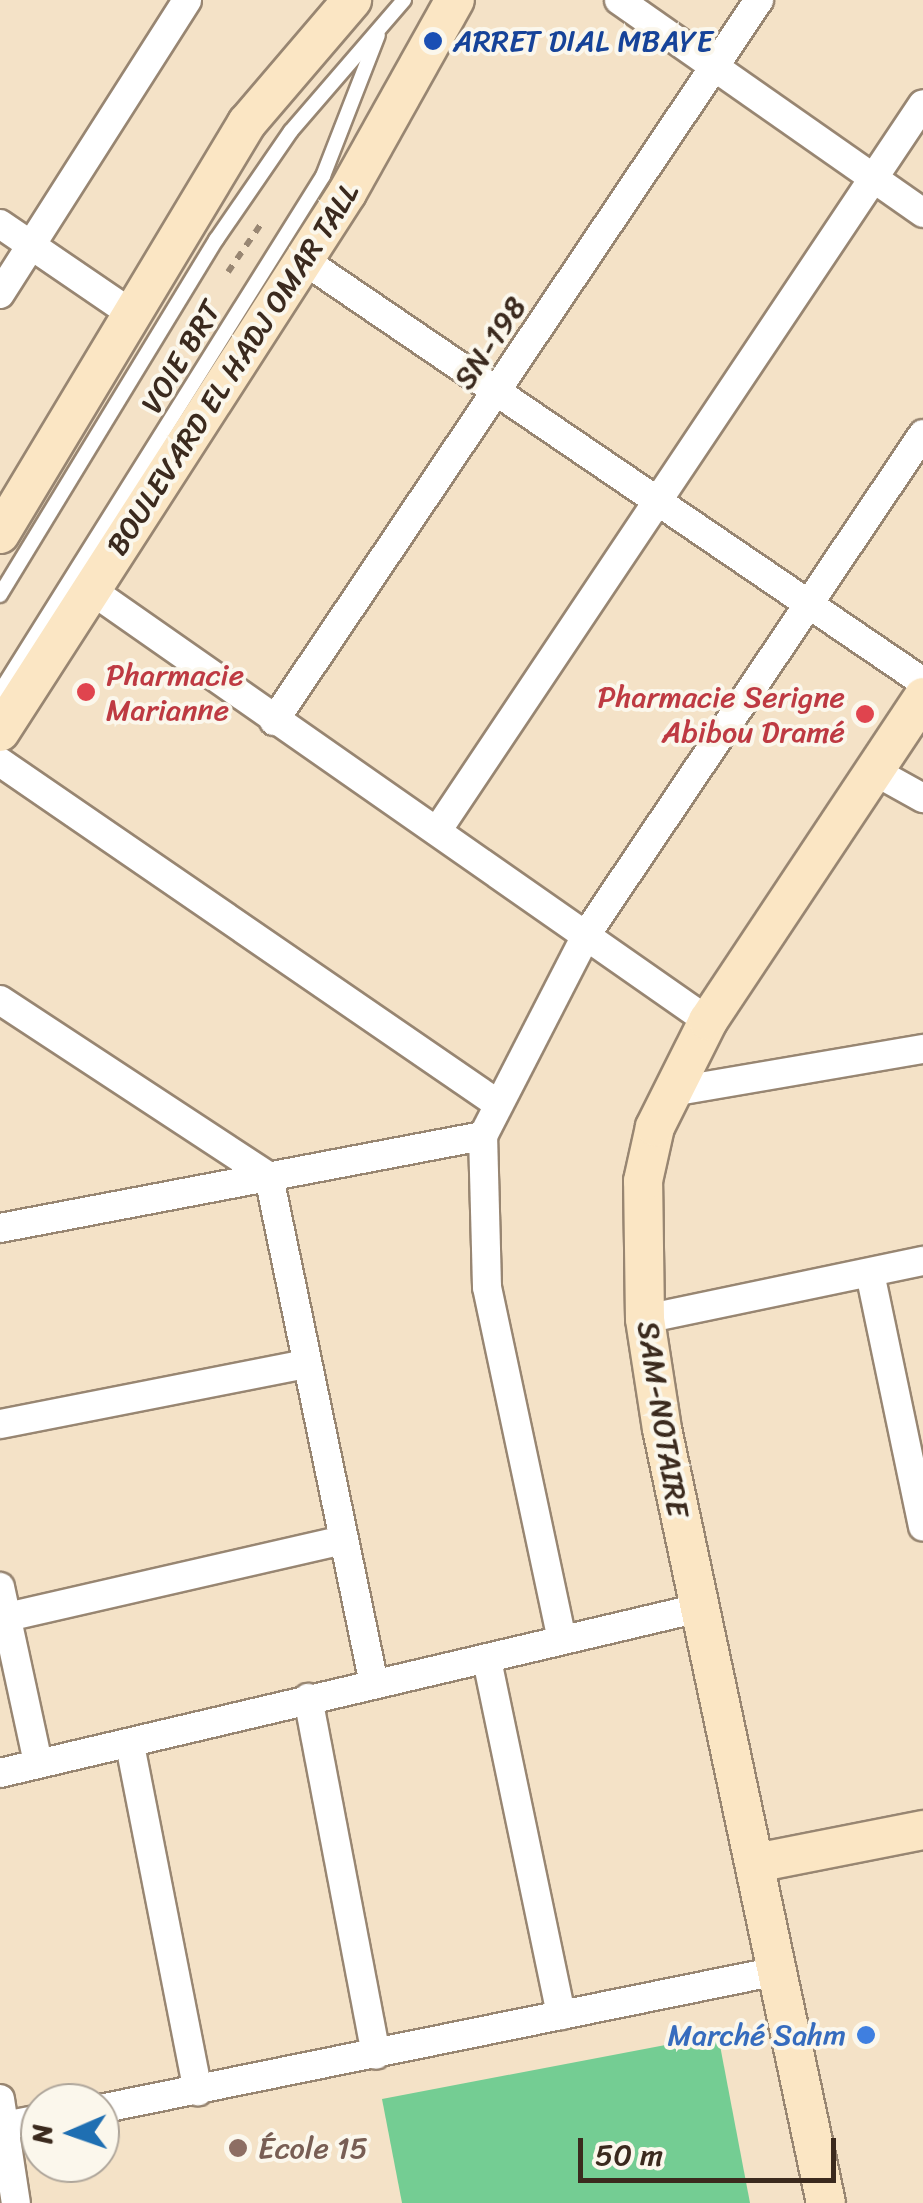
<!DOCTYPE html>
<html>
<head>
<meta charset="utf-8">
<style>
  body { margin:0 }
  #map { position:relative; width:923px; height:2203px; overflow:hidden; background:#f4e2c7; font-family:Sriracha,sans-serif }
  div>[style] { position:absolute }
  .green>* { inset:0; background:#74cd93 }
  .path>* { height:6px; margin-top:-3px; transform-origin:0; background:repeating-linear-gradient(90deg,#988672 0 8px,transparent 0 16px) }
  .roads { filter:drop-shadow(2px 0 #988672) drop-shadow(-2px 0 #988672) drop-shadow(0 2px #988672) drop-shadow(0 -2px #988672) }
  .lane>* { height:14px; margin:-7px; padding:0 7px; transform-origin:7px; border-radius:7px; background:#fff }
  .street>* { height:28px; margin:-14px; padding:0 14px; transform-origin:14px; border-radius:14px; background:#fff }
  .secondary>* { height:38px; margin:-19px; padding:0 19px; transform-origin:19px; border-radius:19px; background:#fbe6c4 }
  .dots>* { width:28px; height:28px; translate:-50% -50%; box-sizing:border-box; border:5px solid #fbf7ec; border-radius:50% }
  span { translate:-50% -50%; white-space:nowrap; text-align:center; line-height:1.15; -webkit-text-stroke:8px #fbf7ec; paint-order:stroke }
  .transit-label { font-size:30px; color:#164399 }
  .left { translate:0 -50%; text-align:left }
  .street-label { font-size:30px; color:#3b2a1e }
  .health-label { font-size:30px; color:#be3a42 }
  .right { translate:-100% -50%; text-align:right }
  .shop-label { font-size:30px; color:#366cbe }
  .education-label { font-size:30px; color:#785e54 }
  .north { position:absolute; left:20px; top:2083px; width:100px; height:100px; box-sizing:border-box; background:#fbf7ec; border:2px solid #aea59a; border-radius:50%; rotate:268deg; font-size:28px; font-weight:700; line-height:40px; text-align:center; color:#3b2a1e }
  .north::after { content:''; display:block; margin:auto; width:35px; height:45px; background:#1f6fb2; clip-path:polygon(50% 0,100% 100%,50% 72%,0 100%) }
  .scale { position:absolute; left:578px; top:2138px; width:258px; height:45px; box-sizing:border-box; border:5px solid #3b2a1e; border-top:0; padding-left:12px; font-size:30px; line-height:35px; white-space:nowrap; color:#3b2a1e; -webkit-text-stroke:8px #fbf7ec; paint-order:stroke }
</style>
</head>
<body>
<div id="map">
  <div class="green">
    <i style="clip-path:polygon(718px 2035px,750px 2203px,402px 2203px,382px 2099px)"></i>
  </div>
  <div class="path">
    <i style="left:228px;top:272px;width:62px;rotate:-55.5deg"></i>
  </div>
  <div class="roads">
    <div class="lane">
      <i style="left:0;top:595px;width:416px;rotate:-58.7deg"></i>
      <i style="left:216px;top:240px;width:132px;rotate:-55.5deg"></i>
      <i style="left:291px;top:131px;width:173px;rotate:-49.2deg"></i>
      <i style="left:0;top:692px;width:609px;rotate:-57.95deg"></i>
      <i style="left:323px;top:176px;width:151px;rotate:-68.7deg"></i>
    </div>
    <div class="street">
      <i style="left:619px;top:0;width:371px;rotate:35deg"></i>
      <i style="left:0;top:224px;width:163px;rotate:34.3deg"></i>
      <i style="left:305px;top:261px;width:748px;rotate:34.26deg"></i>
      <i style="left:0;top:294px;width:348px;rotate:-57.5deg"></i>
      <i style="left:91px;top:590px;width:753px;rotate:34.94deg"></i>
      <i style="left:274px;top:721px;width:869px;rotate:-56.07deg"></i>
      <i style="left:0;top:762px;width:601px;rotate:34.48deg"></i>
      <i style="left:876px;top:772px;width:54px;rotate:29deg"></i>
      <i style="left:437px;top:831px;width:874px;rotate:-56.24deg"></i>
      <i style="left:0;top:1000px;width:322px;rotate:33.3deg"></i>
      <i style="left:269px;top:1177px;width:518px;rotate:78.3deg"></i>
      <i style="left:671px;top:1092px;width:256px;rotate:-9.7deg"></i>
      <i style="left:0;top:1228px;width:492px;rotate:-10.8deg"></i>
      <i style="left:870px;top:1273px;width:259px;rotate:78.2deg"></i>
      <i style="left:645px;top:1319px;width:284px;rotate:-11.8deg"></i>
      <i style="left:0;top:1424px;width:312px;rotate:-11.1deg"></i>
      <i style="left:0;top:1587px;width:180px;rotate:77.8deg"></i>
      <i style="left:7px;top:1617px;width:345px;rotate:-12.9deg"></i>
      <i style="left:562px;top:1640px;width:361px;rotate:-102deg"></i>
      <i style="left:487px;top:1287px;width:151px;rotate:-91.5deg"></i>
      <i style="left:483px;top:1136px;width:229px;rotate:-62.8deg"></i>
      <i style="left:588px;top:932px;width:600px;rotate:-56.07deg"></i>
      <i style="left:487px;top:1660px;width:363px;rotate:78.2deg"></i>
      <i style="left:308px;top:1698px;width:363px;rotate:79.2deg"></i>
      <i style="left:130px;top:1745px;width:353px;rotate:78.9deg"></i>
      <i style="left:0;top:1773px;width:714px;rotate:-13.28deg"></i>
      <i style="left:0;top:2099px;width:105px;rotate:81.3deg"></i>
      <i style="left:100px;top:2109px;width:691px;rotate:-11.52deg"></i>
      <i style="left:4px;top:2126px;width:37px;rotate:-11deg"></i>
    </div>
    <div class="secondary">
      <i style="left:0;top:534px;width:480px;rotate:-59deg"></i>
      <i style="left:247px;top:123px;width:162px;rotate:-49.5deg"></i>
      <i style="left:0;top:732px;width:641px;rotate:-57.23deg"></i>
      <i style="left:347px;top:193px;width:221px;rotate:-60.8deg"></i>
      <i style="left:756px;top:1863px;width:170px;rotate:-11.2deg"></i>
      <i style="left:826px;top:2203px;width:791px;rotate:-101.96deg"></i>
      <i style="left:662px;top:1429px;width:111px;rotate:-98.8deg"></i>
      <i style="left:645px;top:1319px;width:138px;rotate:-90.8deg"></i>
      <i style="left:643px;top:1181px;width:55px;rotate:-77.5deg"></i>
      <i style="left:655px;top:1127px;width:119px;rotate:-63.4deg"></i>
      <i style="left:708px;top:1021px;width:389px;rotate:-56.4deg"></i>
    </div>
  </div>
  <div class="dots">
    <i style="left:433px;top:41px;background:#1a4fb4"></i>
    <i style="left:86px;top:692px;background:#e0444e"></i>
    <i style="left:865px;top:714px;background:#e0444e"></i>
    <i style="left:866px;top:2035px;background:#3f7fe0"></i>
    <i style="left:238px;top:2148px;background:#8d6e63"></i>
  </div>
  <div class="transit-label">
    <span class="left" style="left:453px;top:41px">ARRET DIAL MBAYE</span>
  </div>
  <div class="street-label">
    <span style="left:490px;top:343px;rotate:-56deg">SN-198</span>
    <span style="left:181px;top:357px;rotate:-59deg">VOIE BRT</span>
    <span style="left:233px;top:369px;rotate:-57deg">BOULEVARD EL HADJ OMAR TALL</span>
    <span style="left:663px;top:1419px;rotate:81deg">SAM-NOTAIRE</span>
  </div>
  <div class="health-label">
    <span class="left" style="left:106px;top:692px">Pharmacie<br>Marianne</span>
    <span class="right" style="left:845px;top:714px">Pharmacie Serigne<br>Abibou Dramé</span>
  </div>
  <div class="shop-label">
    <span class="right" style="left:846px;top:2035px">Marché Sahm</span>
  </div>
  <div class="education-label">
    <span class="left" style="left:258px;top:2148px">École 15</span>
  </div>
  <div class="north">N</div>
  <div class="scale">50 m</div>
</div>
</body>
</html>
